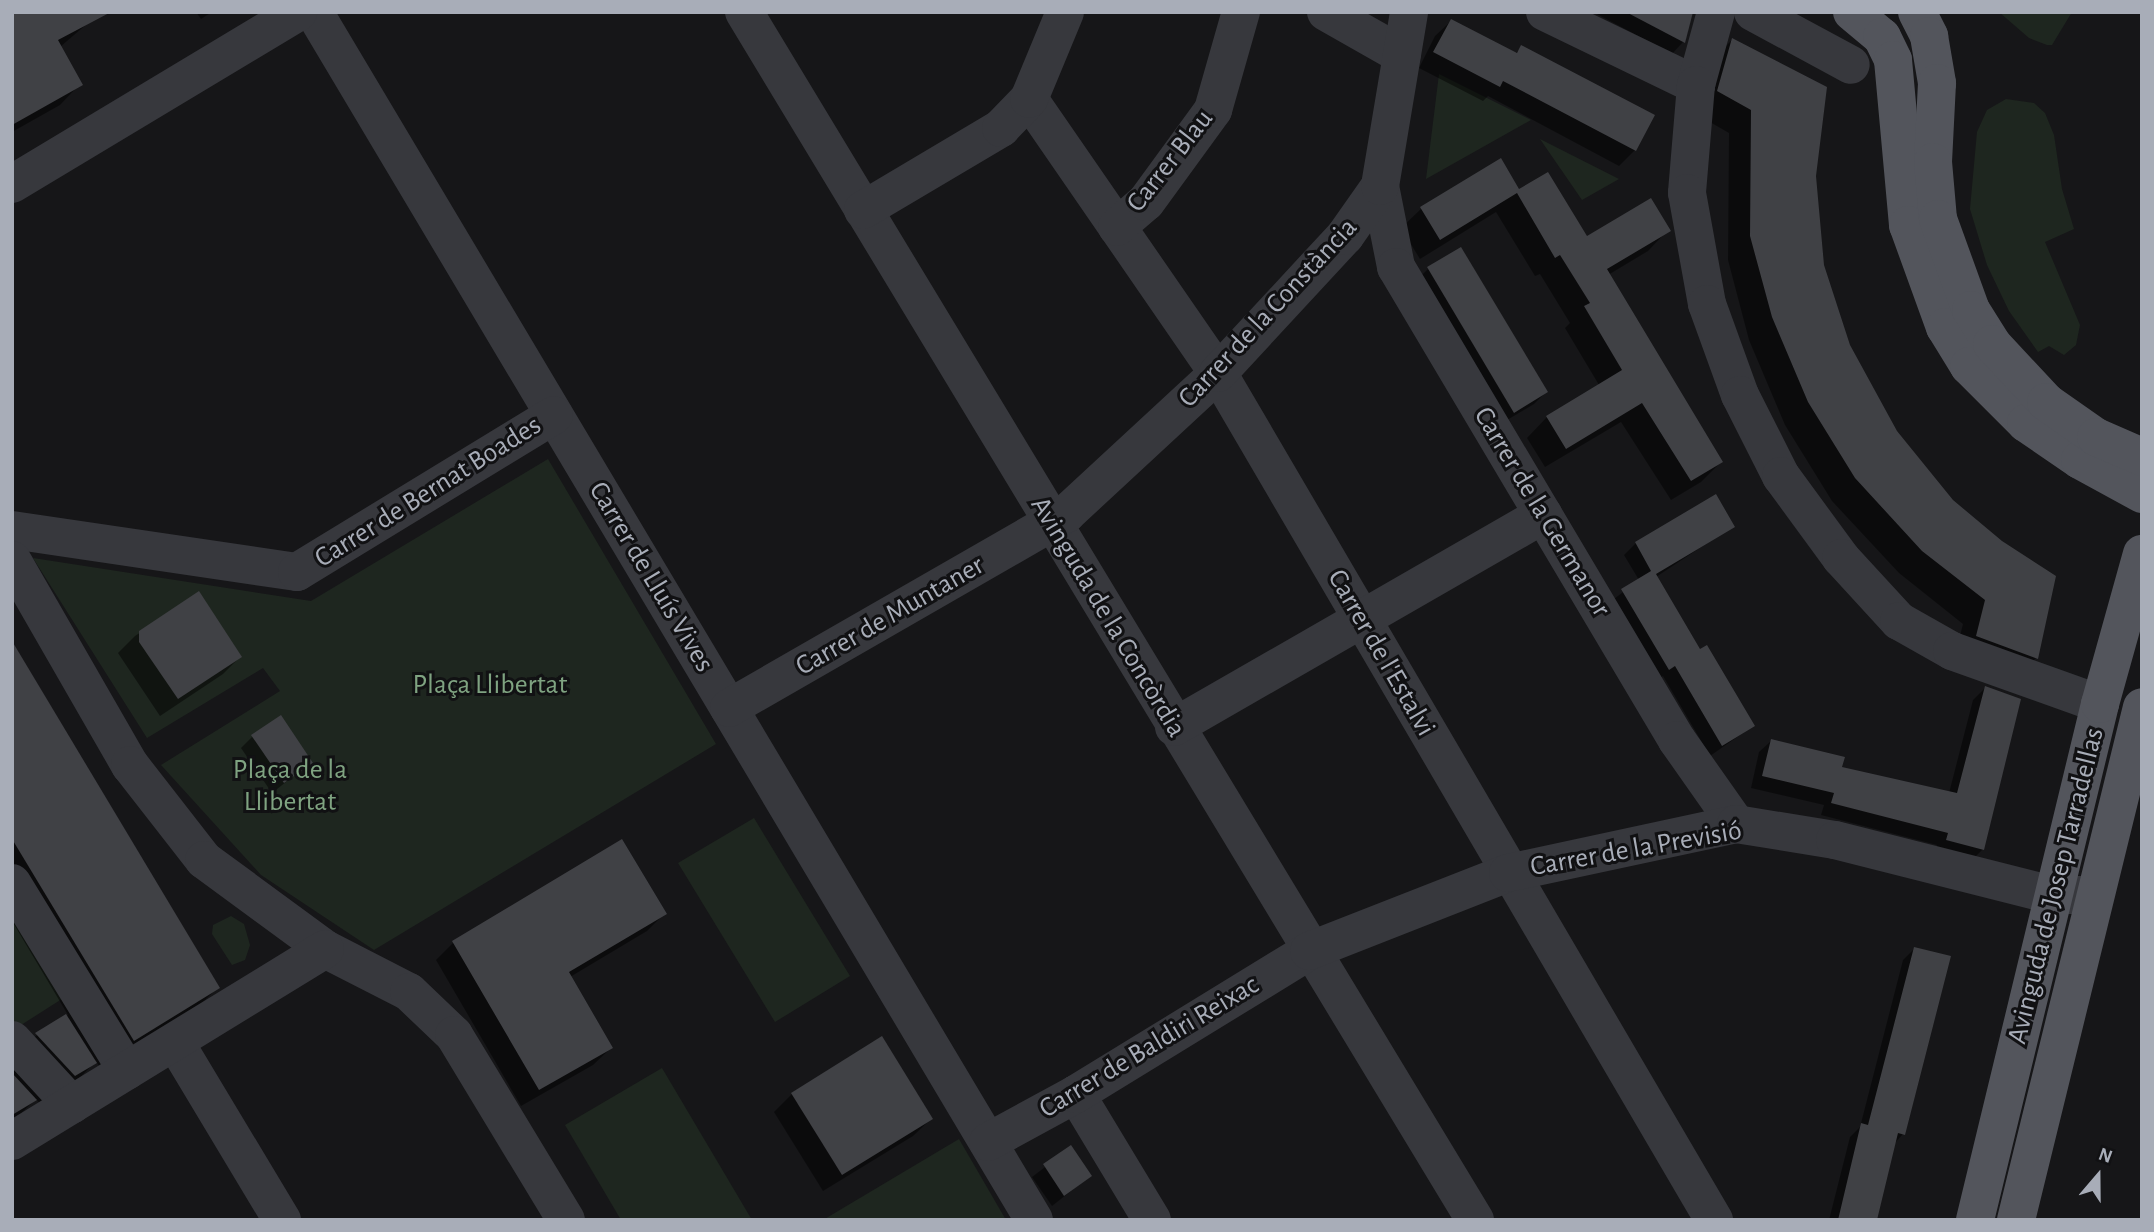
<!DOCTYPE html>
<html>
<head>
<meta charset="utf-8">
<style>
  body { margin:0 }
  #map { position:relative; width:2154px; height:1232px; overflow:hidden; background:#161618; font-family:"Alegreya Sans",sans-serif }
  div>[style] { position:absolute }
  .green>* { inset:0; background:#1e261f }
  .shadow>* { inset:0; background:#0007 }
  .building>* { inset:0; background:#404145 }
  .minor>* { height:38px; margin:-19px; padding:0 19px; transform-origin:19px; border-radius:19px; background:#37383d }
  .major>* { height:38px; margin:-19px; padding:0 19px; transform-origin:19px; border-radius:19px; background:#53555c }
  span { translate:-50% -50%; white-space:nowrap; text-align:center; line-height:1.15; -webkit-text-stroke:6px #111113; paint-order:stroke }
  .street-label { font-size:28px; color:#a8adb8 }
  .park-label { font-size:28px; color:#7fa381 }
  .frame { position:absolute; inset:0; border:14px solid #a8adb8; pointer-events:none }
  .north { position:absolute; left:2063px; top:1141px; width:70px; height:70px; -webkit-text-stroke:5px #111113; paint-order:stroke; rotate:20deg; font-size:19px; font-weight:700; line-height:28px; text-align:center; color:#a8adb8 }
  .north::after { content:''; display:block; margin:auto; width:24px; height:32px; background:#a8adb8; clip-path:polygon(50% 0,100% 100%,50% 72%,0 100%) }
</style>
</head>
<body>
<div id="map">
  <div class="green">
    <i style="clip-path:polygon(1999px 12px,2072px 12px,2052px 45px,2047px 45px,2029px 38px)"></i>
    <i style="clip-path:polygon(1439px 74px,1531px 120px,1426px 179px)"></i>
    <i style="clip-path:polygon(2006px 99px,2034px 103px,2045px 113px,2054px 135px,2062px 189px,2074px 229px,2045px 242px,2080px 325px,2076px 345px,2064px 355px,2049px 346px,2038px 352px,2009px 311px,1987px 265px,1970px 209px,1977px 132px,1987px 110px)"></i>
    <i style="clip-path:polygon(1540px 139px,1619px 179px,1582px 200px)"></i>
    <i style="clip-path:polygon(548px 459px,716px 744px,374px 950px,261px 875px,161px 765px,280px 691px,263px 668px,147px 738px,33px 558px,311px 601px)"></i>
    <i style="clip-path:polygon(754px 818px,850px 976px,775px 1022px,678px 863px)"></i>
    <i style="clip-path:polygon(231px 916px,244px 924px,250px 945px,245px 960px,232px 965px,212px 934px,213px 925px)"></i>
    <i style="clip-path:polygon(12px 919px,65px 997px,18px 1027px,12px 1021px)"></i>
    <i style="clip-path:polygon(662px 1068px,752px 1220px,621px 1220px,565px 1125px)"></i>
    <i style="clip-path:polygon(959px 1139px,1006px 1220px,823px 1220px)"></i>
  </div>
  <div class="shadow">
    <i style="clip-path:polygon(12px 12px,88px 23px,60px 47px,80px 84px,60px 105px,12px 132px)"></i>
    <i style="clip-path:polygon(196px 12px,212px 12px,201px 19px)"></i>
    <i style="clip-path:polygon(1593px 12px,1692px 12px,1683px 42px,1672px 54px)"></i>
    <i style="clip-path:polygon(1451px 21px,1515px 54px,1522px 47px,1635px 150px,1619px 166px,1488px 96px,1483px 101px,1419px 68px,1435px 36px)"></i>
    <i style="clip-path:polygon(1732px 40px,1814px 176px,1822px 266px,1849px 346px,1896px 432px,2036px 658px,2014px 680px,1954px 659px,1963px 624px,1899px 573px,1832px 501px,1785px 425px,1749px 340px,1728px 260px,1729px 133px,1696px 114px,1709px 63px)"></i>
    <i style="clip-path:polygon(1518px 191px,1586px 239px,1668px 230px,1648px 251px,1608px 275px,1721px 462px,1701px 482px,1671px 500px,1621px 422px,1545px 467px,1527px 438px,1547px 417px,1599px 385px,1565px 328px,1570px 323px,1540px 274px,1535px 276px,1496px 212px,1420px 259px,1401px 228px,1422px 208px)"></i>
    <i style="clip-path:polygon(1428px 269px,1546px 392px,1534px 404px,1502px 423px,1417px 280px)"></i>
    <i style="clip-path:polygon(1733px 526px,1656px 577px,1700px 652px,1753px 726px,1710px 756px,1663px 676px,1657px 680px,1610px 602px,1639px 580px,1624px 555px,1636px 543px)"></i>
    <i style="clip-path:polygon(199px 594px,240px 657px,223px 674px,160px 716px,118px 653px,135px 636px)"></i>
    <i style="clip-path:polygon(12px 670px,218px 987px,186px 1019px,102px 1071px,96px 1061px,63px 1095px,43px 1107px,36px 1099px,12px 1122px,12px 1059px,37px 1035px,68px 1015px,12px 921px)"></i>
    <i style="clip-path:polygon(1985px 688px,1983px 849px,1971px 861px,1936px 851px,1937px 845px,1821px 815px,1824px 805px,1751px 788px,1759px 752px,1771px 741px,1840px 768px,1949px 793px,1973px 700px)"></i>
    <i style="clip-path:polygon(252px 737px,310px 763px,272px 793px,241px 748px)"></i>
    <i style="clip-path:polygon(665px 913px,647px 931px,570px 977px,611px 1048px,593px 1065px,521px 1106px,436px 960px,454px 942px)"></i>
    <i style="clip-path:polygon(1914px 949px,1903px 1134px,1894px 1144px,1875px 1220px,1829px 1220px,1850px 1137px,1860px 1127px,1903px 960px)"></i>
    <i style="clip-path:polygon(882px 1039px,931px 1119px,913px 1136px,823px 1191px,774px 1112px,792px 1094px)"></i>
    <i style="clip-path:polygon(1070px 1148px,1090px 1176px,1052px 1206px,1032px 1177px)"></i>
  </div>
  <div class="building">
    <i style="clip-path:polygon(12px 12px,111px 12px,58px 40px,83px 85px,12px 125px)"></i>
    <i style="clip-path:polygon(1626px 12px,1693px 12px,1685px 43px)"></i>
    <i style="clip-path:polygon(1451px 19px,1517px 53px,1521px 45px,1655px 115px,1636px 151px,1503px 81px,1500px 87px,1433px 52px)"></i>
    <i style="clip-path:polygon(1732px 38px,1827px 87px,1816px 176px,1824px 265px,1850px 345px,1897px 431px,1953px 500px,2002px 541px,2056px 576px,2038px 659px,1976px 636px,1985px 600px,1922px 551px,1855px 478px,1808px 402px,1772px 317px,1750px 236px,1751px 110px,1717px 91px)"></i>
    <i style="clip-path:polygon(1501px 158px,1519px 189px,1548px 172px,1587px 236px,1651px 198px,1671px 231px,1607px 269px,1723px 462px,1691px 481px,1642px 403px,1566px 449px,1546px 416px,1622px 370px,1584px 306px,1590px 303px,1560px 255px,1555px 258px,1517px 193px,1440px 240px,1420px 207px)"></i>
    <i style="clip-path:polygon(1461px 247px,1548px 392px,1514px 413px,1427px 267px)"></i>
    <i style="clip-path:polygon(1716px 494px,1735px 527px,1656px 574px,1700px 649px,1707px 645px,1755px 726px,1722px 746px,1675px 666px,1669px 670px,1621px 589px,1651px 571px,1635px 542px)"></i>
    <i style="clip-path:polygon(199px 591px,242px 657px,178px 699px,139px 642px,139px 631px)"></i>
    <i style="clip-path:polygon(12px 641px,220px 988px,134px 1041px,12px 839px)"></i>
    <i style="clip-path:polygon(1985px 686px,2021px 699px,1984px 850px,1946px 840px,1948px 833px,1831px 803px,1834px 793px,1762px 776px,1771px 739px,1845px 757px,1842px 767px,1957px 793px)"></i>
    <i style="clip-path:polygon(281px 715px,313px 763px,284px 783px,251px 735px)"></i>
    <i style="clip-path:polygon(622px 839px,667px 914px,569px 972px,613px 1048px,539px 1090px,452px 941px)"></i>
    <i style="clip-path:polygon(1914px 947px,1951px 956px,1905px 1135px,1898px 1133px,1877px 1220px,1838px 1220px,1861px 1123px,1868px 1125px)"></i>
    <i style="clip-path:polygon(66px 1014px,97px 1063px,75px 1076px,35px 1033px)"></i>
    <i style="clip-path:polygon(882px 1036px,933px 1119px,842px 1175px,791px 1093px)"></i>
    <i style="clip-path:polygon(12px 1073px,37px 1100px,12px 1115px)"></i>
    <i style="clip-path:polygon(1071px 1145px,1092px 1176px,1064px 1196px,1043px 1164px)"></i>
  </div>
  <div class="minor">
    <i style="left:314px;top:12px;width:1406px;rotate:59.2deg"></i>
    <i style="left:744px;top:12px;width:1412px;rotate:58.82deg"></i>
    <i style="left:1326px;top:12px;width:87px;rotate:29.5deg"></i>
    <i style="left:1545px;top:12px;width:168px;rotate:25.8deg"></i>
    <i style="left:1716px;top:12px;width:76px;rotate:105.3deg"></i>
    <i style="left:1696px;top:85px;width:108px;rotate:94.8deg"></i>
    <i style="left:1687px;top:193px;width:113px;rotate:79.8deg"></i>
    <i style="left:1707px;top:304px;width:97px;rotate:70.1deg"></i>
    <i style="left:1740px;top:395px;width:91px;rotate:63.2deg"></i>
    <i style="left:1781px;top:476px;width:102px;rotate:53.8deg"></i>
    <i style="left:1841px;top:558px;width:86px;rotate:47.4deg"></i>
    <i style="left:1899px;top:621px;width:61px;rotate:29.5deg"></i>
    <i style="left:1952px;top:651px;width:157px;rotate:19.7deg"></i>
    <i style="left:1753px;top:12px;width:111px;rotate:28.4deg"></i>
    <i style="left:1029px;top:99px;width:333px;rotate:55.4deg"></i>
    <i style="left:1218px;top:373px;width:982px;rotate:59.65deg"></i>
    <i style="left:12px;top:184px;width:334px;rotate:-31deg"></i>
    <i style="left:1380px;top:186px;width:83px;rotate:78.8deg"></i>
    <i style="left:1396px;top:267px;width:550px;rotate:59.29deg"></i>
    <i style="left:1677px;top:740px;width:103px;rotate:54.9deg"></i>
    <i style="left:863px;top:210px;width:161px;rotate:-30.7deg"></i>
    <i style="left:1001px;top:128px;width:40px;rotate:-46deg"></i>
    <i style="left:1029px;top:99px;width:94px;rotate:-67.5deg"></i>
    <i style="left:1117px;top:227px;width:38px;rotate:-41deg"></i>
    <i style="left:1146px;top:202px;width:114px;rotate:-53.9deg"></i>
    <i style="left:1213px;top:110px;width:102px;rotate:-74.1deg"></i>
    <i style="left:12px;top:530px;width:288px;rotate:8.4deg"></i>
    <i style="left:297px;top:572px;width:301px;rotate:-31.4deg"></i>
    <i style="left:12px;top:560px;width:237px;rotate:60.1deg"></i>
    <i style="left:130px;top:765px;width:120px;rotate:52.1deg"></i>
    <i style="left:204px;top:860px;width:150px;rotate:36.3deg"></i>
    <i style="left:325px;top:949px;width:94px;rotate:27.1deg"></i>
    <i style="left:409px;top:992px;width:62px;rotate:43.7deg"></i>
    <i style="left:454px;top:1035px;width:216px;rotate:58.8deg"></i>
    <i style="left:729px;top:708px;width:389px;rotate:-29.9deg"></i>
    <i style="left:1066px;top:514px;width:207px;rotate:-42.8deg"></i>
    <i style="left:1218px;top:373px;width:187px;rotate:-47.2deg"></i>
    <i style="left:1345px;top:236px;width:61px;rotate:-55deg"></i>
    <i style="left:1380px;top:186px;width:176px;rotate:-80.5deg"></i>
    <i style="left:1174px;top:727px;width:426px;rotate:-29.9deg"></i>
    <i style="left:12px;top:883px;width:220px;rotate:58.5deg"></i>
    <i style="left:12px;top:1040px;width:88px;rotate:47.3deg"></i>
    <i style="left:175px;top:1042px;width:208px;rotate:59deg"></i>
    <i style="left:1076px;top:1094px;width:147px;rotate:58.9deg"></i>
    <i style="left:12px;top:1141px;width:367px;rotate:-31.5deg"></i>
    <i style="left:988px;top:1142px;width:100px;rotate:-28.6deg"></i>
    <i style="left:1076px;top:1094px;width:273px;rotate:-31.5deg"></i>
    <i style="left:1309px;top:951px;width:214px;rotate:-21.4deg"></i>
    <i style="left:1508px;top:873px;width:233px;rotate:-12.1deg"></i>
    <i style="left:1736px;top:824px;width:100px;rotate:9.2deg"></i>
    <i style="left:1835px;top:840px;width:225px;rotate:14.2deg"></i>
    <i style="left:2053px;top:895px;width:35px"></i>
  </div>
  <div class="major">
    <i style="left:1852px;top:12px;width:39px;rotate:40deg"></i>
    <i style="left:1882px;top:37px;width:25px;rotate:64deg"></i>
    <i style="left:1893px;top:60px;width:166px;rotate:84.8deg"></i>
    <i style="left:1908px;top:225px;width:109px;rotate:70.1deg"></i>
    <i style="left:1945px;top:327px;width:46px;rotate:58.4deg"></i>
    <i style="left:1969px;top:366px;width:81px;rotate:45deg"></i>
    <i style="left:2026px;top:423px;width:65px;rotate:34.4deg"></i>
    <i style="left:2080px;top:460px;width:71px;rotate:28.7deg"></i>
    <i style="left:1917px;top:12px;width:27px;rotate:63deg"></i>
    <i style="left:1929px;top:36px;width:48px;rotate:80.3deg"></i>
    <i style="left:1937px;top:83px;width:79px;rotate:92.9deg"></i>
    <i style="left:1933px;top:162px;width:57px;rotate:85deg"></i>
    <i style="left:1938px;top:219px;width:97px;rotate:70.1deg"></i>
    <i style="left:1971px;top:310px;width:40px;rotate:58deg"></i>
    <i style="left:1992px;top:344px;width:79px;rotate:47deg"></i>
    <i style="left:2046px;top:402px;width:61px;rotate:35deg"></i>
    <i style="left:2096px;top:437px;width:50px;rotate:23.5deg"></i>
    <i style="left:1975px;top:1220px;width:531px;rotate:-76.38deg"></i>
    <i style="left:2100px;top:704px;width:156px;rotate:-74.4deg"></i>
    <i style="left:2016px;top:1220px;width:528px;rotate:-76.2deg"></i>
  </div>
  <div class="street-label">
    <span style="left:1170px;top:161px;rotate:-52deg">Carrer Blau</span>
    <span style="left:1268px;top:313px;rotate:-47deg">Carrer de la Constància</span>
    <span style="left:428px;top:492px;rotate:-32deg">Carrer de Bernat Boades</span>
    <span style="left:1542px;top:512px;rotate:59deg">Carrer de la Germanor</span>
    <span style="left:651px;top:577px;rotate:59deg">Carrer de Lluís Vives</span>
    <span style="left:890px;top:616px;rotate:-30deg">Carrer de Muntaner</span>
    <span style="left:1108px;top:617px;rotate:59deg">Avinguda de la Concòrdia</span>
    <span style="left:1381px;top:653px;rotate:60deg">Carrer de l'Estalvi</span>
    <span style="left:1636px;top:849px;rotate:-10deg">Carrer de la Previsió</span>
    <span style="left:2056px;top:886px;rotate:-76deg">Avinguda de Josep Tarradellas</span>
    <span style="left:1149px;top:1047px;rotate:-31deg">Carrer de Baldiri Reixac</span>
  </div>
  <div class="park-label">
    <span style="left:490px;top:685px">Plaça Llibertat</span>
    <span style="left:290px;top:786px">Plaça de la<br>Llibertat</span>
  </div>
  <div class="frame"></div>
  <div class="north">N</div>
</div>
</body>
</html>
